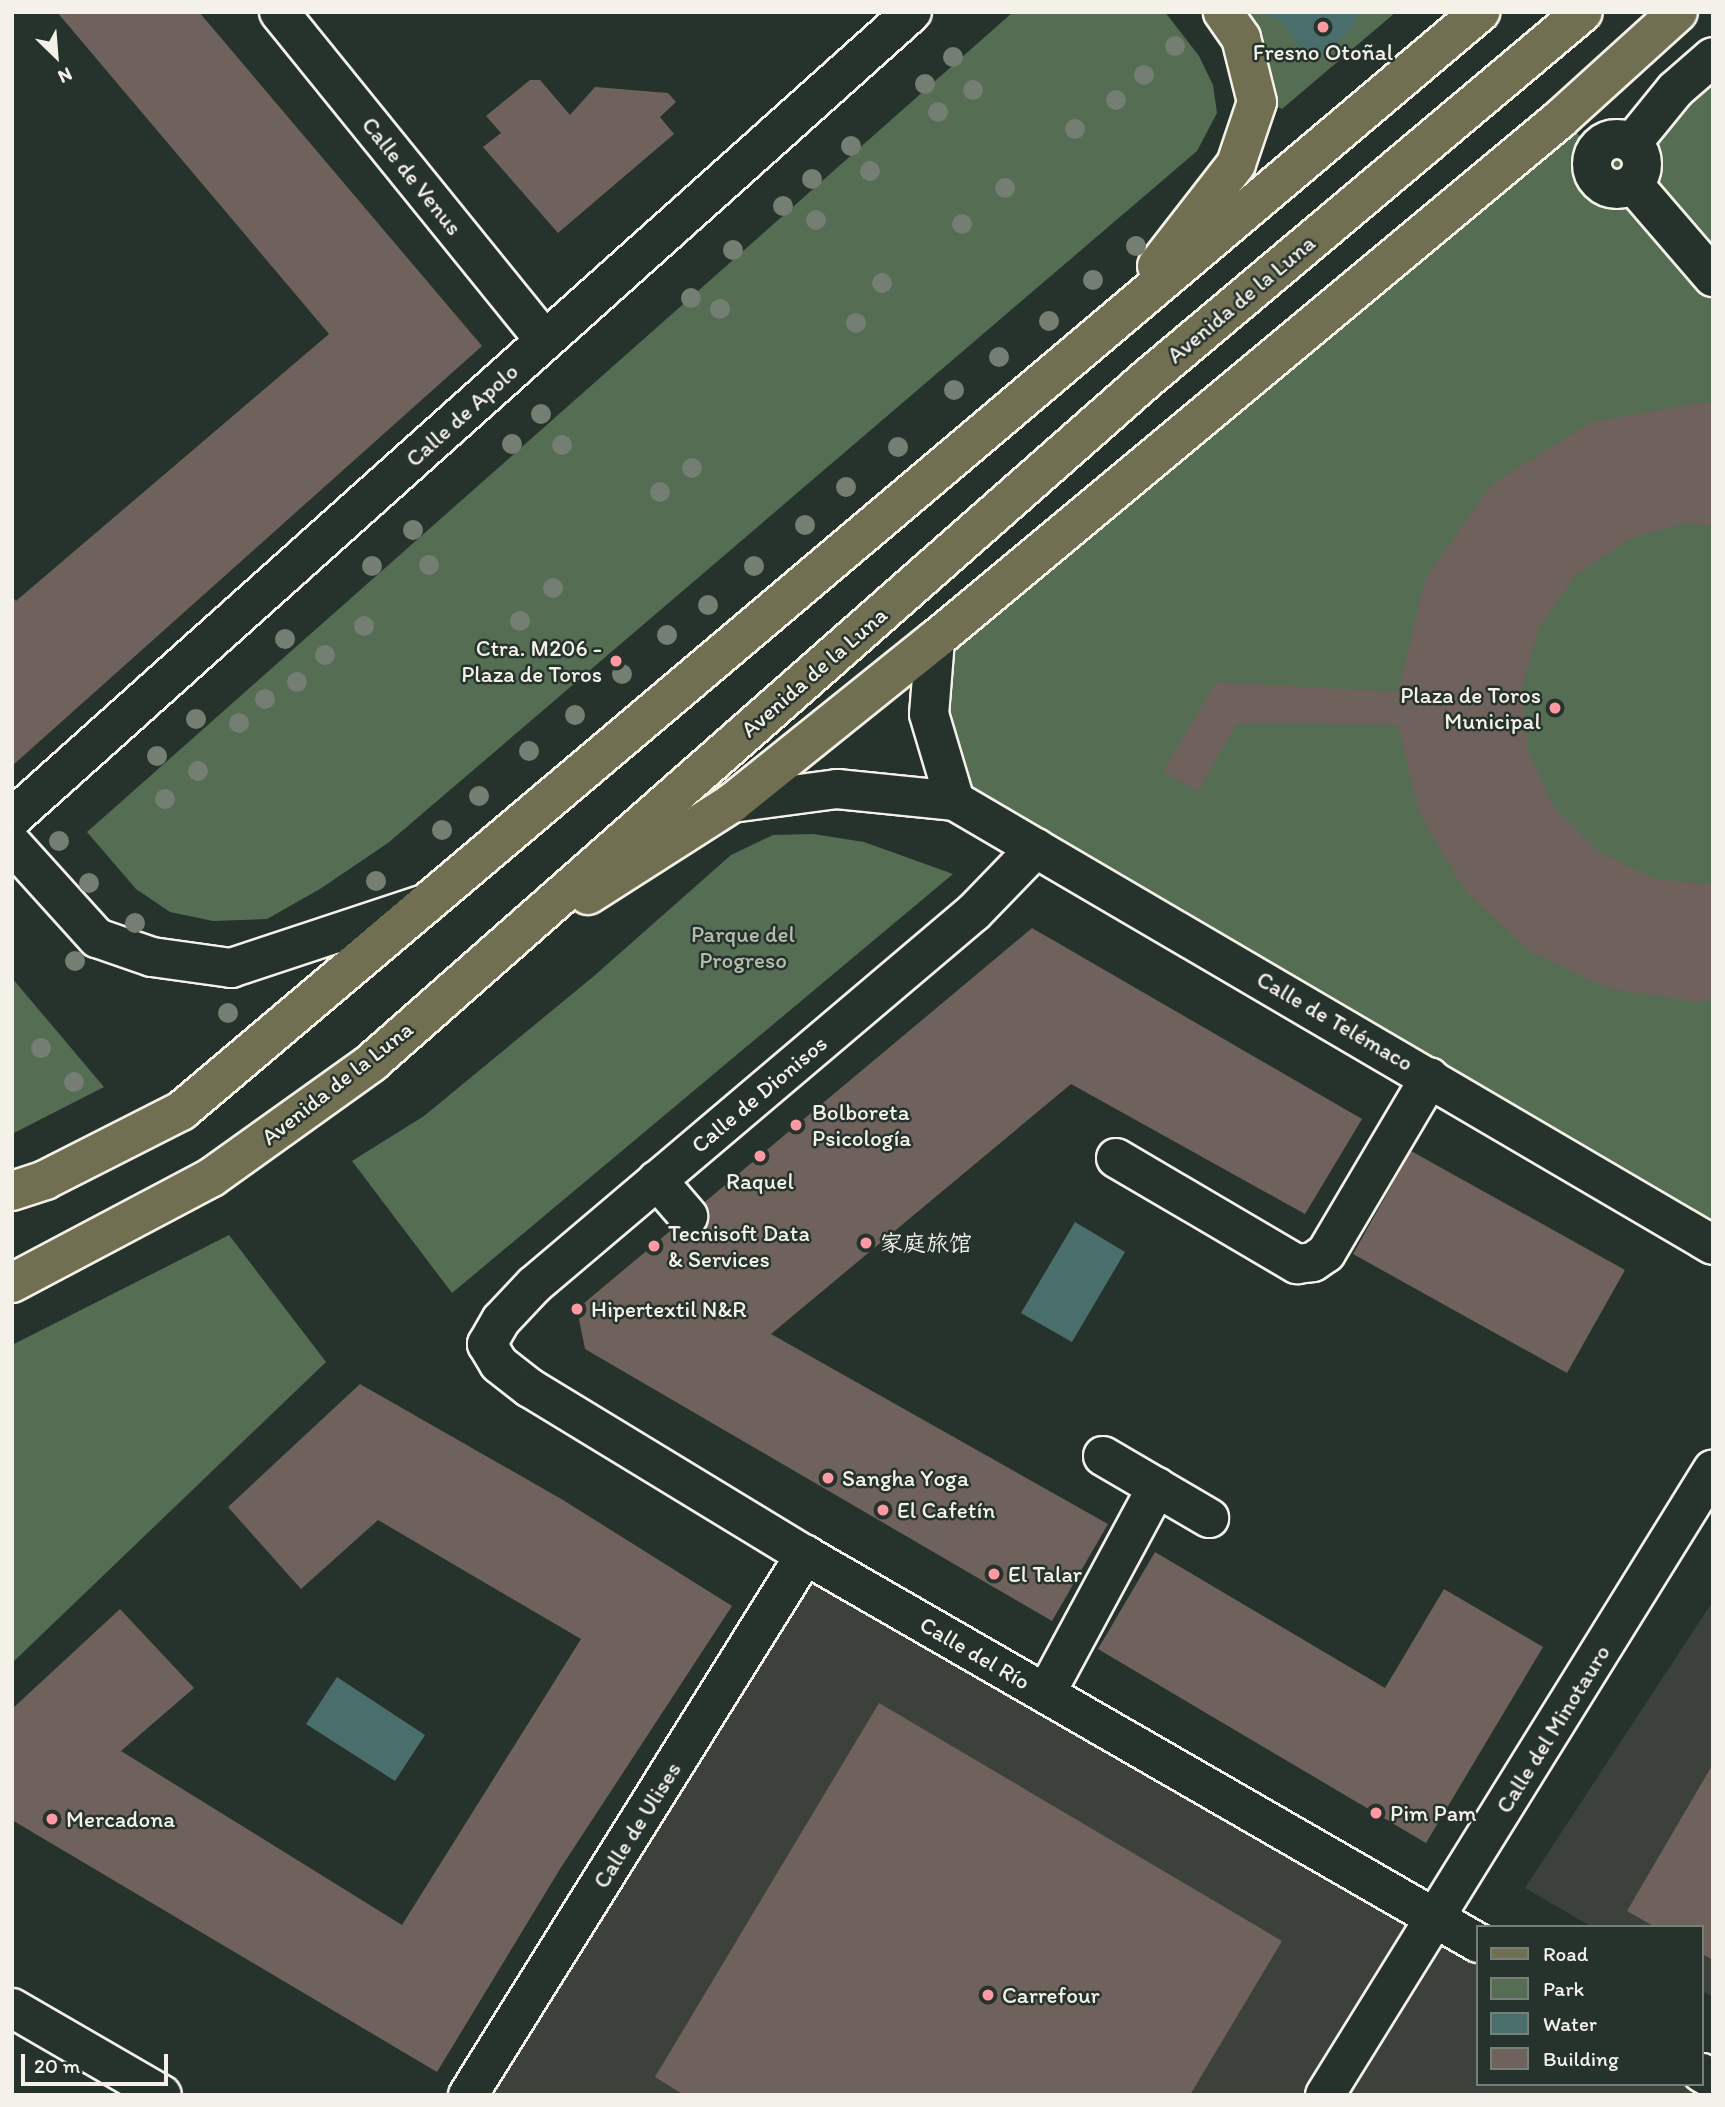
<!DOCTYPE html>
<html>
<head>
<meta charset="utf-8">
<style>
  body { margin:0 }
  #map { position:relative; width:1725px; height:2107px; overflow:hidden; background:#26332d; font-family:Itim,"LXGW WenKai TC",sans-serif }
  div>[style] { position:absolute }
  .built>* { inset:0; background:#3c413b }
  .green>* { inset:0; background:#556d53 }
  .water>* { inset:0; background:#496e6c }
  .building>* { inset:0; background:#6f625d }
  .roads { filter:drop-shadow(2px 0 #f4f1e8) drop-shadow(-2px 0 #f4f1e8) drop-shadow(0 2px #f4f1e8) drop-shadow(0 -2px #f4f1e8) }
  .minor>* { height:38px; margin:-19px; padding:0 19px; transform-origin:19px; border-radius:19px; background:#26332d }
  .minor>.ring { margin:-19px; padding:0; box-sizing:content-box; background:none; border:38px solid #26332d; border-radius:50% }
  .major>* { height:38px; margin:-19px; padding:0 19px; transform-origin:19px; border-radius:19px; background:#716f52 }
  .trees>* { width:20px; height:20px; margin:-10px; border-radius:50%; background:#747e73 }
  .dots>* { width:19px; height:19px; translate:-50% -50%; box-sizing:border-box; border:4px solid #26332d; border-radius:50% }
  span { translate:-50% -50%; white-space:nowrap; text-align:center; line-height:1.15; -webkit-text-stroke:5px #26332d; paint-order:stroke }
  .poi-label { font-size:23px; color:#f4f1e8 }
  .right { translate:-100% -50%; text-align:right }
  .left { translate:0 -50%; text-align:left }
  .street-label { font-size:23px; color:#f4f1e8 }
  .park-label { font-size:23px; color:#b4bcac }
  .frame { position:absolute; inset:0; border:14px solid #f4f1e8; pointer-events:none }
  .legend { position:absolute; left:1476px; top:1925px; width:228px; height:161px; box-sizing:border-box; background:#26332d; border:2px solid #787f78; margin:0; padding:9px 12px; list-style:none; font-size:21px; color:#f4f1e8 }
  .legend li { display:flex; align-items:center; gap:14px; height:35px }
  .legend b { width:35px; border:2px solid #787f78 }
  .north { position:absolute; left:21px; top:21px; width:70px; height:70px; -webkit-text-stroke:5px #26332d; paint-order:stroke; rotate:155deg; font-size:19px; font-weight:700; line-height:28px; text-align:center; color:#f4f1e8 }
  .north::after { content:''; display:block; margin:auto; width:24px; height:32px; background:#f4f1e8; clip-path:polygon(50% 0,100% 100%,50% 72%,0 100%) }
  .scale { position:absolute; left:21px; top:2054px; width:147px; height:32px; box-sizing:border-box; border:4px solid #f4f1e8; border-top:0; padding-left:9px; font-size:21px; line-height:24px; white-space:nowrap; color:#f4f1e8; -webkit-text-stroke:5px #26332d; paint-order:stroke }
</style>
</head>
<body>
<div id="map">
  <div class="built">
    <i style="clip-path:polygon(805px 1555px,1478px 1943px,1478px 2084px,1702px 2084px,1713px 2095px,468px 2095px)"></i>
    <i style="clip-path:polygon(1713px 1601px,1713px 1997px,1702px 1991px,1702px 1927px,1592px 1927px,1525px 1888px)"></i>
  </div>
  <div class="green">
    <i style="clip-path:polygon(1013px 12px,1165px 12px,1199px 56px,1213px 85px,1217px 113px,1197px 151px,388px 843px,320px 889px,267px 919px,213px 921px,170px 912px,136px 889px,87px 832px)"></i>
    <i style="clip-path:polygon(1243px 12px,1396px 12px,1282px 109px,1275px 105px,1269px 64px,1258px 36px)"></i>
    <i style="clip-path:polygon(1713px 57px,1713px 1245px,965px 810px,935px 640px,1560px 119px,1595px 149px,1619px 138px)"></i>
    <i style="clip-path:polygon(813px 834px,864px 842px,953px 874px,452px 1293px,352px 1161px,424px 1116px,594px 976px,731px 855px,773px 835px)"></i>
    <i style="clip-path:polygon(12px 978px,104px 1087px,12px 1134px)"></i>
    <i style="clip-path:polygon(229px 1235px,326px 1362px,12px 1663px,12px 1345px)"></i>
  </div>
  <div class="water">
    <i style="clip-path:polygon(1259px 12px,1355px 12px,1356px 23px,1330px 50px,1315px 54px,1299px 46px,1280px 20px)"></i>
    <i style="clip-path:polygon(1075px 1222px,1125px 1252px,1072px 1342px,1021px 1313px)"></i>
    <i style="clip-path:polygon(337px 1677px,425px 1735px,395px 1781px,306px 1724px)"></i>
  </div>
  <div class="building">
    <i style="clip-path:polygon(57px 12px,199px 12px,482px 346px,12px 766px,12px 596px,16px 601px,329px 334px)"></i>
    <i style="clip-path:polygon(530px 80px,540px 80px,570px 115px,595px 87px,668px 93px,676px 102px,660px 117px,674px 134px,558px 233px,483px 147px,501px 133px,486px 116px)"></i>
    <i style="clip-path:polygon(1706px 402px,1713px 403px,1713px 525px,1683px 524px,1629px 539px,1576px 575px,1539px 627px,1522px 687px,1528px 750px,1554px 808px,1599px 852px,1656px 879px,1713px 885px,1713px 999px,1699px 1002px,1610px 989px,1529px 951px,1464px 890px,1419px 813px,1398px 725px,1237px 723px,1198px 792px,1163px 771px,1216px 682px,1398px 692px,1425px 579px,1492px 484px,1591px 422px)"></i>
    <i style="clip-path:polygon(1032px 928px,1362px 1119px,1305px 1214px,1071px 1084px,771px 1334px,1108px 1524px,1052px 1621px,585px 1349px,577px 1309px)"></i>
    <i style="clip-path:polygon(1411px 1151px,1625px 1270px,1567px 1373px,1353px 1254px)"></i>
    <i style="clip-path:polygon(360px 1384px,563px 1500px,732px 1606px,560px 1869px,437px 2072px,12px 1820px,12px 1709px,120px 1609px,194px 1688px,121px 1751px,402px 1925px,581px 1639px,378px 1520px,301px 1589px,228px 1507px)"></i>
    <i style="clip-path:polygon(1155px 1552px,1385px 1688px,1444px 1589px,1543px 1647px,1426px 1843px,1098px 1649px)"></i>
    <i style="clip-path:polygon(879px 1703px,1282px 1941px,1190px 2095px,684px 2095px,655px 2077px)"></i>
    <i style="clip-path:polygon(1713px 1764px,1713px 1960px,1702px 1954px,1702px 1927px,1655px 1927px,1627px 1911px)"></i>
  </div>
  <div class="roads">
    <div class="minor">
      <i style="left:279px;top:12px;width:422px;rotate:51deg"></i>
      <i class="ring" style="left:1592px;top:139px;width:12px;height:12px"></i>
      <i style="left:1632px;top:143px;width:68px;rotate:-50.9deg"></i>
      <i style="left:1675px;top:90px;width:50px;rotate:-41deg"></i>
      <i style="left:1633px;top:184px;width:123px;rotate:49.3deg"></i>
      <i style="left:935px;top:640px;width:74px;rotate:94.6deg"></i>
      <i style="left:929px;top:714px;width:91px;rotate:73.4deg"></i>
      <i style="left:732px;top:803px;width:106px;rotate:-7.6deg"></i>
      <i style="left:837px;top:789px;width:119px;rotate:5.8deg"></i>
      <i style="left:955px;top:801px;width:878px;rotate:30.36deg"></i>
      <i style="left:12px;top:818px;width:1208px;rotate:-41.85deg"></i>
      <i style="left:12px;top:844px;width:127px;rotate:47.9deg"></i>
      <i style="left:97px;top:938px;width:58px;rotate:19.1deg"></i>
      <i style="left:152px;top:957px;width:80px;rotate:7.9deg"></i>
      <i style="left:231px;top:968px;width:206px;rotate:-18.3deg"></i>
      <i style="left:1036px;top:848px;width:89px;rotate:134.1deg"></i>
      <i style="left:974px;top:912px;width:577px;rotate:139.71deg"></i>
      <i style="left:534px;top:1285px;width:48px;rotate:133.3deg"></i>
      <i style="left:501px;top:1320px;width:28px;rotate:120deg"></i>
      <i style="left:487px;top:1344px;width:23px;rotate:59deg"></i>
      <i style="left:499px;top:1364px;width:39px;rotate:38deg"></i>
      <i style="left:530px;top:1388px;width:322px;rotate:31.3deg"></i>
      <i style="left:805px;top:1555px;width:777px;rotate:29.96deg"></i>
      <i style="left:1116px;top:1158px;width:210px;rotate:30.4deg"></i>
      <i style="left:1297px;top:1264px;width:16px;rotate:-7deg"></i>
      <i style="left:1313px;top:1262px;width:16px;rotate:-35deg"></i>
      <i style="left:1326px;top:1253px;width:204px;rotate:-59.4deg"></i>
      <i style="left:657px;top:1180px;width:48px;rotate:49.3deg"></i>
      <i style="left:1103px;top:1456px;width:123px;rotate:30.3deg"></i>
      <i style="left:1046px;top:1693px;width:234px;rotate:-61.7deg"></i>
      <i style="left:12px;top:2008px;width:173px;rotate:30.1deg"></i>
      <i style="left:1702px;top:2073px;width:13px;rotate:29deg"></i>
      <i style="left:468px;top:2095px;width:637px;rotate:-58.03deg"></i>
      <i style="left:1325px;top:2095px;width:736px;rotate:-58.21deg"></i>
    </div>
    <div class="major">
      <i style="left:1157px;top:266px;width:129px;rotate:-52.2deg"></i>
      <i style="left:1236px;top:164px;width:65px;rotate:-71.3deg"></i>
      <i style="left:1257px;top:102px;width:66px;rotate:-104deg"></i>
      <i style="left:1241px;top:38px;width:32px;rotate:-125deg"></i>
      <i style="left:588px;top:895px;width:171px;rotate:-32.6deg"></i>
      <i style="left:732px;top:803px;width:260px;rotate:-38.8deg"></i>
      <i style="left:935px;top:640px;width:814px;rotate:-39.81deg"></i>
      <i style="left:1560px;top:119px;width:159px;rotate:-42.2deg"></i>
      <i style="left:12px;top:1191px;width:35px;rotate:-18deg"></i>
      <i style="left:45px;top:1180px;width:153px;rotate:-26.9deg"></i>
      <i style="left:181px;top:1111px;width:1702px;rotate:-40.23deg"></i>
      <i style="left:12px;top:1283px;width:226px;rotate:-27.9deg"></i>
      <i style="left:212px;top:1177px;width:196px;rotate:-35.6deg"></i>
      <i style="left:371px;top:1063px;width:1036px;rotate:-41.4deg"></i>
      <i style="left:1148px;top:378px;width:568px;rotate:-40.08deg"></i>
    </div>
  </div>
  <div class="trees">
    <i style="left:1175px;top:46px"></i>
    <i style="left:953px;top:57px"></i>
    <i style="left:1144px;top:75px"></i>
    <i style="left:925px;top:84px"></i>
    <i style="left:973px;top:90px"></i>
    <i style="left:1116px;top:100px"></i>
    <i style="left:938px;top:112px"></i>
    <i style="left:1075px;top:129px"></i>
    <i style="left:851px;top:146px"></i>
    <i style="left:870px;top:171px"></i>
    <i style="left:812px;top:179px"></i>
    <i style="left:1005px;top:188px"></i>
    <i style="left:783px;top:206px"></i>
    <i style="left:816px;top:220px"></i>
    <i style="left:962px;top:224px"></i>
    <i style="left:1136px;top:246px"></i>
    <i style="left:733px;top:250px"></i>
    <i style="left:1093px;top:280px"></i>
    <i style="left:882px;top:283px"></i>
    <i style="left:691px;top:298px"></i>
    <i style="left:720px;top:309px"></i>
    <i style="left:1049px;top:321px"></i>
    <i style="left:856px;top:323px"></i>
    <i style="left:999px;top:357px"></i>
    <i style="left:954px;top:390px"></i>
    <i style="left:541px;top:414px"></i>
    <i style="left:512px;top:444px"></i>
    <i style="left:562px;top:445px"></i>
    <i style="left:898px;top:447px"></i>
    <i style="left:692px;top:468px"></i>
    <i style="left:846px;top:487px"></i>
    <i style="left:660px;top:492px"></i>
    <i style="left:805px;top:525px"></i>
    <i style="left:413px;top:530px"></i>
    <i style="left:429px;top:565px"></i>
    <i style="left:372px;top:566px"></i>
    <i style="left:754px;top:566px"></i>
    <i style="left:553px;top:588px"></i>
    <i style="left:708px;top:605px"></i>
    <i style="left:520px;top:621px"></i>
    <i style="left:364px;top:626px"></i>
    <i style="left:667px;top:635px"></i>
    <i style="left:285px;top:639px"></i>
    <i style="left:325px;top:655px"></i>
    <i style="left:622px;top:674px"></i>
    <i style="left:297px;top:682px"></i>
    <i style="left:265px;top:699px"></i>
    <i style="left:575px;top:715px"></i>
    <i style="left:196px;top:719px"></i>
    <i style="left:239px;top:723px"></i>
    <i style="left:529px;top:751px"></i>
    <i style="left:157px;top:756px"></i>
    <i style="left:198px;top:771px"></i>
    <i style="left:479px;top:796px"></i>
    <i style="left:165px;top:799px"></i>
    <i style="left:442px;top:830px"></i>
    <i style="left:59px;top:841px"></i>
    <i style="left:376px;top:881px"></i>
    <i style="left:89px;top:883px"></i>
    <i style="left:135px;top:923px"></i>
    <i style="left:75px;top:961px"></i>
    <i style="left:228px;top:1013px"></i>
    <i style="left:41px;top:1048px"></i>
    <i style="left:74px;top:1082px"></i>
  </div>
  <div class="dots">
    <i style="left:1323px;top:27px;background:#ff9aa2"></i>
    <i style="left:616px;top:661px;background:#ff9aa2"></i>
    <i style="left:1555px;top:708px;background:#ff9aa2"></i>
    <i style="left:796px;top:1125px;background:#ff9aa2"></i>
    <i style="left:760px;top:1156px;background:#ff9aa2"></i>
    <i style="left:866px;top:1243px;background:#ff9aa2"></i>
    <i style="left:654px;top:1246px;background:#ff9aa2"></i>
    <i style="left:577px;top:1309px;background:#ff9aa2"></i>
    <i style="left:828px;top:1478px;background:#ff9aa2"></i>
    <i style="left:883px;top:1510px;background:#ff9aa2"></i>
    <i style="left:994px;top:1574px;background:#ff9aa2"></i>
    <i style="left:1376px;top:1813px;background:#ff9aa2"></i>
    <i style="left:52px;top:1819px;background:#ff9aa2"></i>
    <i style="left:988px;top:1995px;background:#ff9aa2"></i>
  </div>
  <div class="poi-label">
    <span style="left:1323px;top:52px">Fresno Otoñal</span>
    <span class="right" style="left:602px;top:661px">Ctra. M206 -<br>Plaza de Toros</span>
    <span class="right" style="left:1541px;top:708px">Plaza de Toros<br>Municipal</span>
    <span class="left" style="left:812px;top:1125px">Bolboreta<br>Psicología</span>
    <span style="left:760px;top:1181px">Raquel</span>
    <span class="left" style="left:668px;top:1246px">Tecnisoft Data<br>&amp; Services</span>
    <span class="left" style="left:880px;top:1243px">家庭旅馆</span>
    <span class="left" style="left:591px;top:1309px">Hipertextil N&amp;R</span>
    <span class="left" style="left:842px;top:1478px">Sangha Yoga</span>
    <span class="left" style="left:897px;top:1510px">El Cafetín</span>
    <span class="left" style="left:1008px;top:1574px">El Talar</span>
    <span class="left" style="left:1390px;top:1813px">Pim Pam</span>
    <span class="left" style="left:66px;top:1819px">Mercadona</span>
    <span class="left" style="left:1002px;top:1995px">Carrefour</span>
  </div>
  <div class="street-label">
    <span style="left:412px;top:176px;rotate:51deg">Calle de Venus</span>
    <span style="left:1241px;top:299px;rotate:-40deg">Avenida de la Luna</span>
    <span style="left:462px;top:415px;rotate:-42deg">Calle de Apolo</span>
    <span style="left:814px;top:672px;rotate:-41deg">Avenida de la Luna</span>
    <span style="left:1335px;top:1021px;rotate:30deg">Calle de Telémaco</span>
    <span style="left:337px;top:1083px;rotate:-38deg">Avenida de la Luna</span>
    <span style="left:759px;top:1094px;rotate:-40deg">Calle de Dionisos</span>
    <span style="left:975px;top:1653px;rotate:30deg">Calle del Río</span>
    <span style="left:1553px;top:1729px;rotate:-58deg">Calle del Minotauro</span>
    <span style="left:637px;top:1825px;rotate:-58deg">Calle de Ulises</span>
  </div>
  <div class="park-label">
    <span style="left:743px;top:947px">Parque del<br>Progreso</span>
  </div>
  <div class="frame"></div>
  <ul class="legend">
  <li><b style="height:9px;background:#716f52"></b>Road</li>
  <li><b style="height:19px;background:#556d53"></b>Park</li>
  <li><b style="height:19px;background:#496e6c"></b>Water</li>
  <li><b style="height:19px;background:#6f625d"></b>Building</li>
  </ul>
  <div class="north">N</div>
  <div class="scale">20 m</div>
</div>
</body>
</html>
